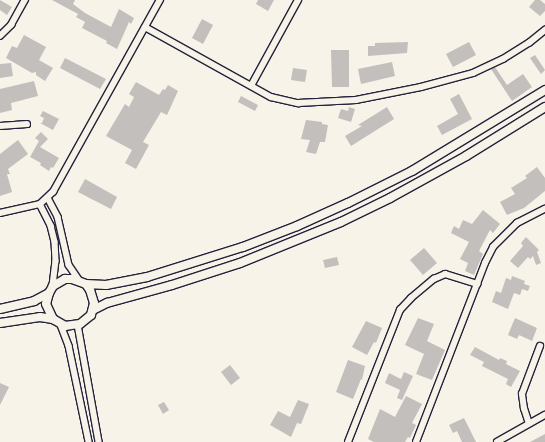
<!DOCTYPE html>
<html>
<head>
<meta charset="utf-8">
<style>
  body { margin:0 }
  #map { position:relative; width:545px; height:442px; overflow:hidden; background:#f7f3e8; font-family:"Architects Daughter",sans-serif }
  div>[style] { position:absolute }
  .building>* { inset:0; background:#c2bfbd }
  .roads { filter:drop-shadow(1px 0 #22223b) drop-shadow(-1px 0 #22223b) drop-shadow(0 1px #22223b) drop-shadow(0 -1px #22223b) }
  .minor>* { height:5.5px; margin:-2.75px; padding:0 2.75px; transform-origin:2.75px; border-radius:2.75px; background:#f7f3e8 }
  .secondary>* { height:8px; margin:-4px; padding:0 4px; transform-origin:4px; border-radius:4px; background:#f7f3e8 }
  span { translate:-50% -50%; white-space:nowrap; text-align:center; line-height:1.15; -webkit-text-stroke:4px #f7f3e8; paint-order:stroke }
</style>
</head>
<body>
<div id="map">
  <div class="building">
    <i style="clip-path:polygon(0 0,12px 7px,7px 15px,0 10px)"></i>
    <i style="clip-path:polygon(52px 0,75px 0,73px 4px,85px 13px,111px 27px,119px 9px,134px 18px,131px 24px,129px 22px,117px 49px,106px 43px,107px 41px,82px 28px,85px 22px,76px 17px,78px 14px)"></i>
    <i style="clip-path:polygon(258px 0,274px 0,268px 11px,256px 4px)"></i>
    <i style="clip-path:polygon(535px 0,540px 0,545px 4px,545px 11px,540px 16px,529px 7px)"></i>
    <i style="clip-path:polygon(202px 19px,213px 25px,203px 44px,192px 38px)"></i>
    <i style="clip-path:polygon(24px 35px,46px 47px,39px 60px,53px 68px,45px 81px,36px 75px,36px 72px,32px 73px,6px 58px,12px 46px,17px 48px)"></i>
    <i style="clip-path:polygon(408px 42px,407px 53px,368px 56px,368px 46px,375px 46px,375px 43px)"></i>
    <i style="clip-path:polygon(469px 42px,476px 55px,453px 67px,446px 54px)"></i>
    <i style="clip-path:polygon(331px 50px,349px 50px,349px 87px,332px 87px)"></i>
    <i style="clip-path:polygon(535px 55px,545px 70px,541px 74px,530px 58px)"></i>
    <i style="clip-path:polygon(65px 58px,106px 79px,100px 89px,60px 68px)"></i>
    <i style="clip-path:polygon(392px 62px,395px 76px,361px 84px,358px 69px)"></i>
    <i style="clip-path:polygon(11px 63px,13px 76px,0 78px,0 64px)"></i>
    <i style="clip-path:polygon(495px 67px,507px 85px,523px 74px,532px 87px,512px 101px,491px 69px)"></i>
    <i style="clip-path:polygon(293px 68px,307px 70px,305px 82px,291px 80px)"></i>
    <i style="clip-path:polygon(34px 81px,38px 96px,11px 103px,12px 110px,0 113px,0 89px)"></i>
    <i style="clip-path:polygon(136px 82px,159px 95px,163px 89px,165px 90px,168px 85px,178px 91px,167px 115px,161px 112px,143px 142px,149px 145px,136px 169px,125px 163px,132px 150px,106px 136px,125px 104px,129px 107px,134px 97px,129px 94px)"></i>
    <i style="clip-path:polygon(459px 94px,472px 119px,442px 135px,437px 126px,458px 114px,450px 99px)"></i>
    <i style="clip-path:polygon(241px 96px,258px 105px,255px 111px,238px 102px)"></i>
    <i style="clip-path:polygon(349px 107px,355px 109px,351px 122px,338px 118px,341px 109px,348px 111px)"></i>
    <i style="clip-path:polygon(387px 107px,394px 119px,351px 146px,345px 136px,362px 126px,358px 125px)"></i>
    <i style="clip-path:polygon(43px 111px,59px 119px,53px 130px,40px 123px,42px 123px,44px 118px,40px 116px)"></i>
    <i style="clip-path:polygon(306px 120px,322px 122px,322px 124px,328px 125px,325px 142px,320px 142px,316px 154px,306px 152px,310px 140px,301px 139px)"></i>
    <i style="clip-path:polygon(41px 132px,48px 139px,40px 147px,59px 158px,53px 168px,51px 167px,49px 171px,40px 165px,41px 163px,30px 157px,39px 141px,35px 138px)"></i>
    <i style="clip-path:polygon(18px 140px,28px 154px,8px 169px,10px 174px,7px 174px,12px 192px,0 196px,0 154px)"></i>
    <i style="clip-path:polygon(537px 167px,545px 178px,545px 191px,524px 208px,507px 215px,500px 202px,515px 194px,511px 188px,527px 178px,525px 176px)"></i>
    <i style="clip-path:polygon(85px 179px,117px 197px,111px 209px,78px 192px)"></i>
    <i style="clip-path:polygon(483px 210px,500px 224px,493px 233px,490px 230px,479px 251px,483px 254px,474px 275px,465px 271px,468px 263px,460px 259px,469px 242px,451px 233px,454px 226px,459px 229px,463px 220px,472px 224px)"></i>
    <i style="clip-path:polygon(526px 237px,539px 250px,537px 252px,541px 263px,536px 265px,533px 256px,530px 259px,528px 257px,518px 268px,510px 261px,523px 246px,521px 243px)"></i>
    <i style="clip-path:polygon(424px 248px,437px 263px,423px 275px,410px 260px)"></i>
    <i style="clip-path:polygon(337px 257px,339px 265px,325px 268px,323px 260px)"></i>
    <i style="clip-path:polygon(512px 276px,525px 281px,524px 284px,530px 286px,528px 291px,522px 289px,520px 295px,514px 293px,508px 309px,492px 302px,496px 291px,501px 293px,506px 278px,511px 280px)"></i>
    <i style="clip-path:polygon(418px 318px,434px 324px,427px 341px,445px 350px,432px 380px,416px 374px,424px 354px,405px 345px)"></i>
    <i style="clip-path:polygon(515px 318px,537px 328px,532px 341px,519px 335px,517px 339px,508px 335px)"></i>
    <i style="clip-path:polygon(366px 321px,382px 328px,376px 343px,374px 342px,367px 355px,352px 347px)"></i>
    <i style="clip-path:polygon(475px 347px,499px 360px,500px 358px,507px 361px,506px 364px,520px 371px,511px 387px,506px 384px,508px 379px,482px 366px,484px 362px,470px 355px)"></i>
    <i style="clip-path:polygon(348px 360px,365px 366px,362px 380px,361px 379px,353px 399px,336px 392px)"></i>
    <i style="clip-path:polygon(230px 365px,240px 378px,231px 385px,221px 372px)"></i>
    <i style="clip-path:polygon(404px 372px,413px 376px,402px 400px,397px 398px,400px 390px,385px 383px,389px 373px,401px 379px)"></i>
    <i style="clip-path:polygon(0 383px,9px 387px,0 405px)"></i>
    <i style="clip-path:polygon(406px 396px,422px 404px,412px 423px,416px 425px,410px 438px,408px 437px,405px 442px,374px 442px,368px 439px,380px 409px,395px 417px)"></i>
    <i style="clip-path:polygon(298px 400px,309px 404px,301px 424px,297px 423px,291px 437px,270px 425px,278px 411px,290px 417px)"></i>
    <i style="clip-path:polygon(164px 402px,169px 410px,163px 414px,158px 405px)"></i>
    <i style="clip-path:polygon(464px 418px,476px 442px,462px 442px,457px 431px,453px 433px,449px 425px)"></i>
    <i style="clip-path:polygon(545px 434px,545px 442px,530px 442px)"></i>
  </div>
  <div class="roads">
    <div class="minor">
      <i style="left:145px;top:27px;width:144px;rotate:29.1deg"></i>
      <i style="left:271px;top:97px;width:28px;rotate:13deg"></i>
      <i style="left:298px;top:103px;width:58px;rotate:-3deg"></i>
      <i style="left:356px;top:100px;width:66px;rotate:-11.3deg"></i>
      <i style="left:421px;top:87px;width:54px;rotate:-15.1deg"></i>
      <i style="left:473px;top:73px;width:33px;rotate:-25deg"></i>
      <i style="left:503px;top:59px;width:31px;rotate:-32deg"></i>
      <i style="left:529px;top:43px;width:21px;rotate:-39deg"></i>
      <i style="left:0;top:36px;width:16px;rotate:-45deg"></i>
      <i style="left:11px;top:25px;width:29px;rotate:-61deg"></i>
      <i style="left:251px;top:86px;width:98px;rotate:-61.3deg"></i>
      <i style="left:0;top:126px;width:27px;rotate:-4deg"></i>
      <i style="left:48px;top:198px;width:21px;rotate:62deg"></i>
      <i style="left:58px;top:217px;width:49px;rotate:77.1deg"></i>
      <i style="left:69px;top:265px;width:18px;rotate:56deg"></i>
      <i style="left:40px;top:204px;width:25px;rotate:63deg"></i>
      <i style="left:51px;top:226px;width:16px;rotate:76deg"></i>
      <i style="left:55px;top:242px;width:19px;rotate:87deg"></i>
      <i style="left:56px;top:261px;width:25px;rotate:97deg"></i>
      <i style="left:0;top:213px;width:41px;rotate:-12.7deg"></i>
      <i style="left:40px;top:204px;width:18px;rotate:-43deg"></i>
      <i style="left:53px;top:192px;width:220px;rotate:-60.9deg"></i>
      <i style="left:61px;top:325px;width:22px;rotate:69deg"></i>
      <i style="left:69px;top:346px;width:98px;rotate:78.2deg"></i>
      <i style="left:78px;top:325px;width:119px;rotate:79.8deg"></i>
      <i style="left:529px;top:424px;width:16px;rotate:-108deg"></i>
      <i style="left:524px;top:409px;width:15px;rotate:-98deg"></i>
      <i style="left:522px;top:394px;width:51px;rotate:-69.4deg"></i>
      <i style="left:348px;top:442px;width:142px;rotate:-68.5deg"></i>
      <i style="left:400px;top:310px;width:16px;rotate:-47deg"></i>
      <i style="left:411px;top:298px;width:30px;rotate:-40deg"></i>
      <i style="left:434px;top:279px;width:12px;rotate:-24deg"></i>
      <i style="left:445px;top:274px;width:34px;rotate:17deg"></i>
      <i style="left:416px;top:442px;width:192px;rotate:-68.9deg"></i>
      <i style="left:485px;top:263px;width:18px;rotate:-63deg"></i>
      <i style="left:493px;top:247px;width:34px;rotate:-45deg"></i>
      <i style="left:517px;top:223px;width:31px;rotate:-27deg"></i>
      <i style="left:497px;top:442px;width:55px;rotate:-29.4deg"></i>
    </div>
    <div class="secondary">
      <i style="left:86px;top:284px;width:20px;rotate:3deg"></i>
      <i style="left:106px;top:285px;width:42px;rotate:-11deg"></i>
      <i style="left:147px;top:277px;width:101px;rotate:-17.4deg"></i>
      <i style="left:243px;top:247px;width:58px;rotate:-21.3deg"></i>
      <i style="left:297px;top:226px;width:56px;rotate:-24.3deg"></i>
      <i style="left:348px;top:203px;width:72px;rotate:-26.6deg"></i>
      <i style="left:412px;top:171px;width:156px;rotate:-31.3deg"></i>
      <i style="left:0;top:309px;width:35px;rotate:-13deg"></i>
      <i style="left:34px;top:301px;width:17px;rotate:-28deg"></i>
      <i style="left:93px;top:310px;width:16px;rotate:-27deg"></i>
      <i style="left:107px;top:303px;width:67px;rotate:-15.5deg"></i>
      <i style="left:172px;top:285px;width:71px;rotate:-17.9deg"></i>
      <i style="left:240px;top:263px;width:109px;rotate:-22.1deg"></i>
      <i style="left:341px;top:222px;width:55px;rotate:-26.1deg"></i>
      <i style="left:390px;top:198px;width:87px;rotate:-28.9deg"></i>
      <i style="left:466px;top:156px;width:93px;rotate:-31.8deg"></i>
      <i style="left:0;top:323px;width:40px;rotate:-8.5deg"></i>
      <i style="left:40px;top:317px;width:13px;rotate:9deg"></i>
      <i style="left:53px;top:319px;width:14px;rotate:30deg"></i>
      <i style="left:65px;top:326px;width:15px;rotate:-8deg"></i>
      <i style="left:80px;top:324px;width:14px;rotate:-39deg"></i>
      <i style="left:91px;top:315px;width:12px;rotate:-76deg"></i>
      <i style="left:94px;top:303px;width:14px;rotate:-107deg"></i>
      <i style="left:90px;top:290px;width:7px;rotate:-124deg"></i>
      <i style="left:86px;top:284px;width:15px;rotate:-160deg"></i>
      <i style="left:72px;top:279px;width:7px;rotate:180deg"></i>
      <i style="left:65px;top:279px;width:14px;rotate:150deg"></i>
      <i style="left:53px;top:286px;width:8px;rotate:120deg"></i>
      <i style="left:49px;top:293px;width:11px;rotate:105deg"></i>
      <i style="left:46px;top:304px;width:17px;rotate:65deg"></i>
    </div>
  </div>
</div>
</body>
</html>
